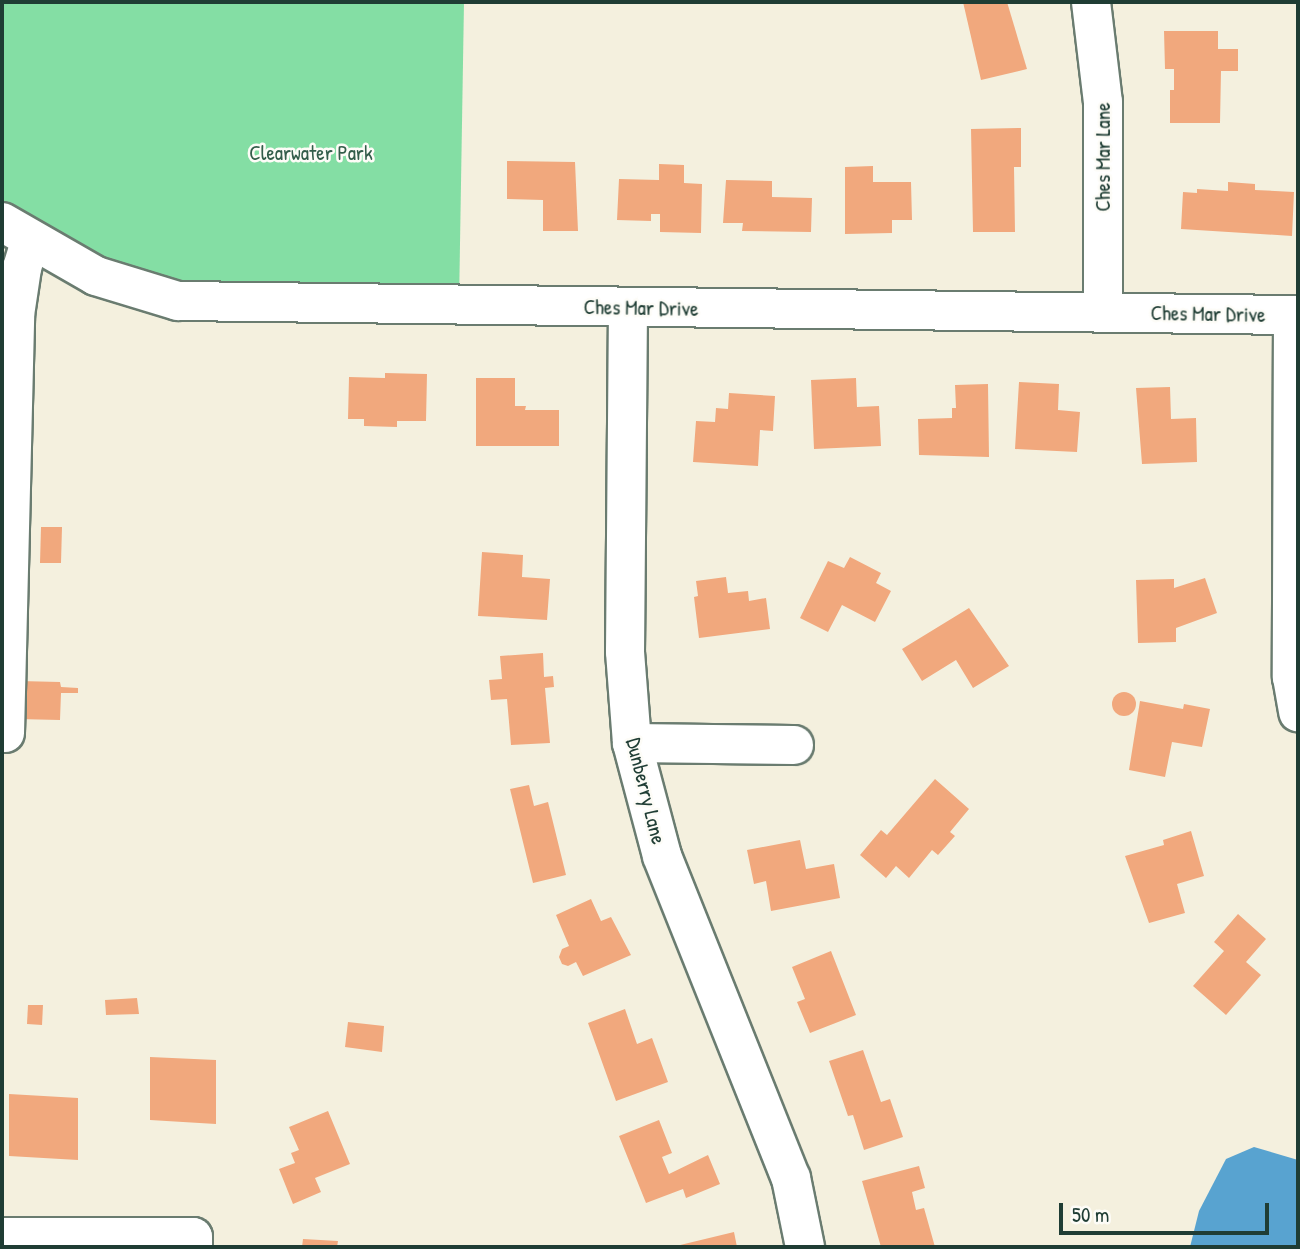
<!DOCTYPE html>
<html>
<head>
<meta charset="utf-8">
<style>
  body { margin:0 }
  #map { position:relative; width:1300px; height:1249px; overflow:hidden; background:#f4f0de; font-family:"Patrick Hand",sans-serif }
  div>[style] { position:absolute }
  .green>* { inset:0; background:#84dea4 }
  .water>* { inset:0; background:#58a3d0 }
  .building>* { inset:0; background:#f1a87d }
  .round { border-radius:50% }
  .roads { filter:drop-shadow(2px 0 #6a7c70) drop-shadow(-2px 0 #6a7c70) drop-shadow(0 2px #6a7c70) drop-shadow(0 -2px #6a7c70) }
  .minor>* { height:38px; margin:-19px; padding:0 19px; transform-origin:19px; border-radius:19px; background:#fff }
  span { translate:-50% -50%; white-space:nowrap; text-align:center; line-height:1.15; -webkit-text-stroke:5px #fdfcf7; paint-order:stroke }
  .park-label { font-size:21px; color:#335d4a }
  .street-label { font-size:21px; color:#1f3d34 }
  .frame { position:absolute; inset:0; border:4px solid #1f3d34; pointer-events:none }
  .scale { position:absolute; left:1059px; top:1203px; width:210px; height:32px; box-sizing:border-box; border:4px solid #1f3d34; border-top:0; padding-left:9px; font-size:21px; line-height:24px; white-space:nowrap; color:#1f3d34; -webkit-text-stroke:5px #fdfcf7; paint-order:stroke }
</style>
</head>
<body>
<div id="map">
  <div class="green">
    <i style="clip-path:polygon(2px 2px,464px 2px,459px 305px,178px 301px,2px 224px)"></i>
  </div>
  <div class="water">
    <i style="clip-path:polygon(1254px 1147px,1298px 1160px,1298px 1247px,1190px 1247px,1199px 1211px,1226px 1159px)"></i>
  </div>
  <div class="building">
    <i style="clip-path:polygon(963px 2px,1007px 2px,1027px 69px,981px 80px)"></i>
    <i style="clip-path:polygon(1164px 31px,1218px 31px,1218px 49px,1238px 49px,1238px 71px,1221px 71px,1220px 123px,1170px 123px,1170px 90px,1174px 90px,1174px 69px,1165px 69px)"></i>
    <i style="clip-path:polygon(1021px 128px,1021px 167px,1014px 167px,1015px 232px,973px 232px,971px 129px)"></i>
    <i style="clip-path:polygon(507px 161px,575px 162px,578px 231px,543px 231px,543px 200px,507px 199px)"></i>
    <i style="clip-path:polygon(659px 164px,684px 165px,684px 183px,702px 184px,701px 233px,660px 232px,660px 214px,651px 214px,651px 221px,617px 220px,619px 179px,659px 180px)"></i>
    <i style="clip-path:polygon(873px 166px,873px 182px,911px 182px,912px 220px,892px 220px,892px 233px,845px 234px,845px 167px)"></i>
    <i style="clip-path:polygon(726px 180px,772px 181px,772px 197px,812px 198px,811px 232px,742px 231px,743px 223px,723px 223px)"></i>
    <i style="clip-path:polygon(1228px 182px,1255px 184px,1255px 190px,1294px 192px,1292px 236px,1181px 229px,1183px 192px,1197px 193px,1197px 189px,1228px 191px)"></i>
    <i style="clip-path:polygon(385px 373px,427px 374px,426px 421px,397px 421px,397px 427px,364px 426px,364px 419px,348px 419px,349px 377px,385px 378px)"></i>
    <i style="clip-path:polygon(476px 378px,515px 378px,515px 406px,526px 406px,525px 410px,559px 410px,559px 446px,476px 446px)"></i>
    <i style="clip-path:polygon(856px 378px,857px 407px,879px 406px,881px 446px,814px 449px,811px 380px)"></i>
    <i style="clip-path:polygon(1019px 382px,1059px 384px,1058px 410px,1080px 412px,1077px 452px,1015px 449px)"></i>
    <i style="clip-path:polygon(988px 384px,989px 457px,919px 455px,918px 419px,952px 418px,952px 408px,956px 408px,955px 385px)"></i>
    <i style="clip-path:polygon(1170px 387px,1171px 419px,1196px 418px,1197px 462px,1142px 464px,1136px 388px)"></i>
    <i style="clip-path:polygon(729px 393px,775px 396px,773px 431px,760px 430px,758px 466px,693px 462px,696px 421px,715px 422px,716px 408px,728px 409px)"></i>
    <i style="clip-path:polygon(41px 527px,62px 527px,61px 563px,40px 563px)"></i>
    <i style="clip-path:polygon(482px 552px,523px 555px,522px 577px,550px 579px,547px 620px,478px 616px)"></i>
    <i style="clip-path:polygon(850px 557px,881px 573px,876px 583px,891px 591px,875px 622px,842px 605px,828px 632px,800px 618px,828px 561px,844px 568px)"></i>
    <i style="clip-path:polygon(726px 577px,728px 593px,748px 591px,749px 601px,766px 598px,770px 629px,699px 638px,694px 597px,698px 596px,696px 581px)"></i>
    <i style="clip-path:polygon(1205px 578px,1217px 613px,1176px 628px,1176px 642px,1138px 643px,1136px 580px,1174px 579px,1174px 588px)"></i>
    <i style="clip-path:polygon(969px 608px,1009px 666px,973px 688px,956px 660px,922px 681px,902px 649px)"></i>
    <i style="clip-path:polygon(543px 653px,544px 677px,553px 676px,554px 687px,545px 688px,550px 743px,511px 745px,507px 699px,491px 700px,489px 680px,502px 679px,500px 656px)"></i>
    <i style="clip-path:polygon(19px 681px,60px 682px,61px 687px,78px 688px,78px 693px,61px 693px,60px 720px,17px 719px)"></i>
    <i class="round" style="left:1112px;top:692px;width:24px;height:24px"></i>
    <i style="clip-path:polygon(1140px 701px,1183px 709px,1184px 704px,1210px 709px,1202px 747px,1172px 742px,1165px 777px,1129px 770px)"></i>
    <i style="clip-path:polygon(935px 779px,969px 809px,950px 832px,955px 836px,938px 855px,932px 850px,909px 878px,896px 866px,886px 878px,860px 855px,881px 830px,887px 835px)"></i>
    <i style="clip-path:polygon(529px 785px,534px 806px,548px 802px,566px 875px,533px 883px,510px 789px)"></i>
    <i style="clip-path:polygon(1191px 831px,1204px 876px,1177px 884px,1185px 913px,1149px 923px,1125px 856px,1164px 845px,1163px 840px)"></i>
    <i style="clip-path:polygon(800px 840px,806px 869px,834px 864px,840px 898px,771px 911px,766px 881px,754px 884px,747px 850px)"></i>
    <i style="clip-path:polygon(591px 899px,601px 921px,611px 917px,631px 955px,583px 976px,576px 962px,568px 966px,562px 964px,559px 957px,562px 949px,569px 946px,556px 915px)"></i>
    <i style="clip-path:polygon(1238px 914px,1266px 939px,1246px 962px,1261px 975px,1226px 1015px,1193px 986px,1224px 951px,1214px 942px)"></i>
    <i style="clip-path:polygon(831px 951px,856px 1015px,810px 1033px,797px 1002px,805px 999px,792px 967px)"></i>
    <i style="clip-path:polygon(137px 998px,139px 1014px,106px 1015px,105px 1000px)"></i>
    <i style="clip-path:polygon(28px 1005px,43px 1005px,42px 1025px,27px 1024px)"></i>
    <i style="clip-path:polygon(625px 1009px,637px 1044px,652px 1038px,668px 1082px,616px 1101px,588px 1023px)"></i>
    <i style="clip-path:polygon(348px 1022px,384px 1026px,382px 1052px,345px 1047px)"></i>
    <i style="clip-path:polygon(863px 1050px,881px 1102px,890px 1099px,903px 1137px,864px 1150px,853px 1115px,848px 1116px,829px 1061px)"></i>
    <i style="clip-path:polygon(150px 1057px,216px 1060px,216px 1124px,150px 1120px)"></i>
    <i style="clip-path:polygon(9px 1094px,78px 1098px,78px 1160px,9px 1156px)"></i>
    <i style="clip-path:polygon(328px 1111px,350px 1164px,315px 1178px,321px 1192px,293px 1204px,279px 1169px,295px 1163px,291px 1153px,299px 1150px,289px 1127px)"></i>
    <i style="clip-path:polygon(659px 1120px,672px 1153px,662px 1157px,669px 1174px,708px 1155px,720px 1184px,686px 1198px,683px 1189px,646px 1203px,619px 1136px)"></i>
    <i style="clip-path:polygon(919px 1166px,925px 1188px,912px 1192px,916px 1210px,924px 1208px,935px 1247px,881px 1247px,862px 1181px)"></i>
    <i style="clip-path:polygon(734px 1232px,737px 1247px,676px 1247px,676px 1246px)"></i>
    <i style="clip-path:polygon(303px 1239px,338px 1241px,337px 1247px,302px 1247px)"></i>
  </div>
  <div class="roads">
    <div class="minor">
      <i style="left:1091px;top:2px;width:101px;rotate:83.2deg"></i>
      <i style="left:1103px;top:102px;width:211px;rotate:90deg"></i>
      <i style="left:2px;top:222px;width:108px;rotate:29.9deg"></i>
      <i style="left:96px;top:276px;width:86px;rotate:17deg"></i>
      <i style="left:178px;top:301px;width:1120px;rotate:0.72deg"></i>
      <i style="left:628px;top:308px;width:344px;rotate:90.5deg"></i>
      <i style="left:625px;top:652px;width:91px;rotate:85.6deg"></i>
      <i style="left:632px;top:743px;width:117px;rotate:75.1deg"></i>
      <i style="left:662px;top:856px;width:347px;rotate:68.2deg"></i>
      <i style="left:791px;top:1178px;width:70px;rotate:78.5deg"></i>
      <i style="left:1293px;top:315px;width:362px;rotate:90.2deg"></i>
      <i style="left:1292px;top:677px;width:36px;rotate:80deg"></i>
      <i style="left:5px;top:733px;width:418px;rotate:-88.6deg"></i>
      <i style="left:15px;top:315px;width:48px;rotate:-81.5deg"></i>
      <i style="left:22px;top:268px;width:30px;rotate:-73deg"></i>
      <i style="left:632px;top:743px;width:162px;rotate:0.7deg"></i>
      <i style="left:2px;top:1237px;width:191px"></i>
      <i style="left:193px;top:1237px;width:10px;rotate:90deg"></i>
    </div>
  </div>
  <div class="park-label">
    <span style="left:311px;top:153px">Clearwater Park</span>
  </div>
  <div class="street-label">
    <span style="left:1103px;top:157px;rotate:-90deg">Ches Mar Lane</span>
    <span style="left:641px;top:308px;rotate:1deg">Ches Mar Drive</span>
    <span style="left:1208px;top:314px;rotate:1deg">Ches Mar Drive</span>
    <span style="left:646px;top:791px;rotate:76deg">Dunberry Lane</span>
  </div>
  <div class="frame"></div>
  <div class="scale">50 m</div>
</div>
</body>
</html>
